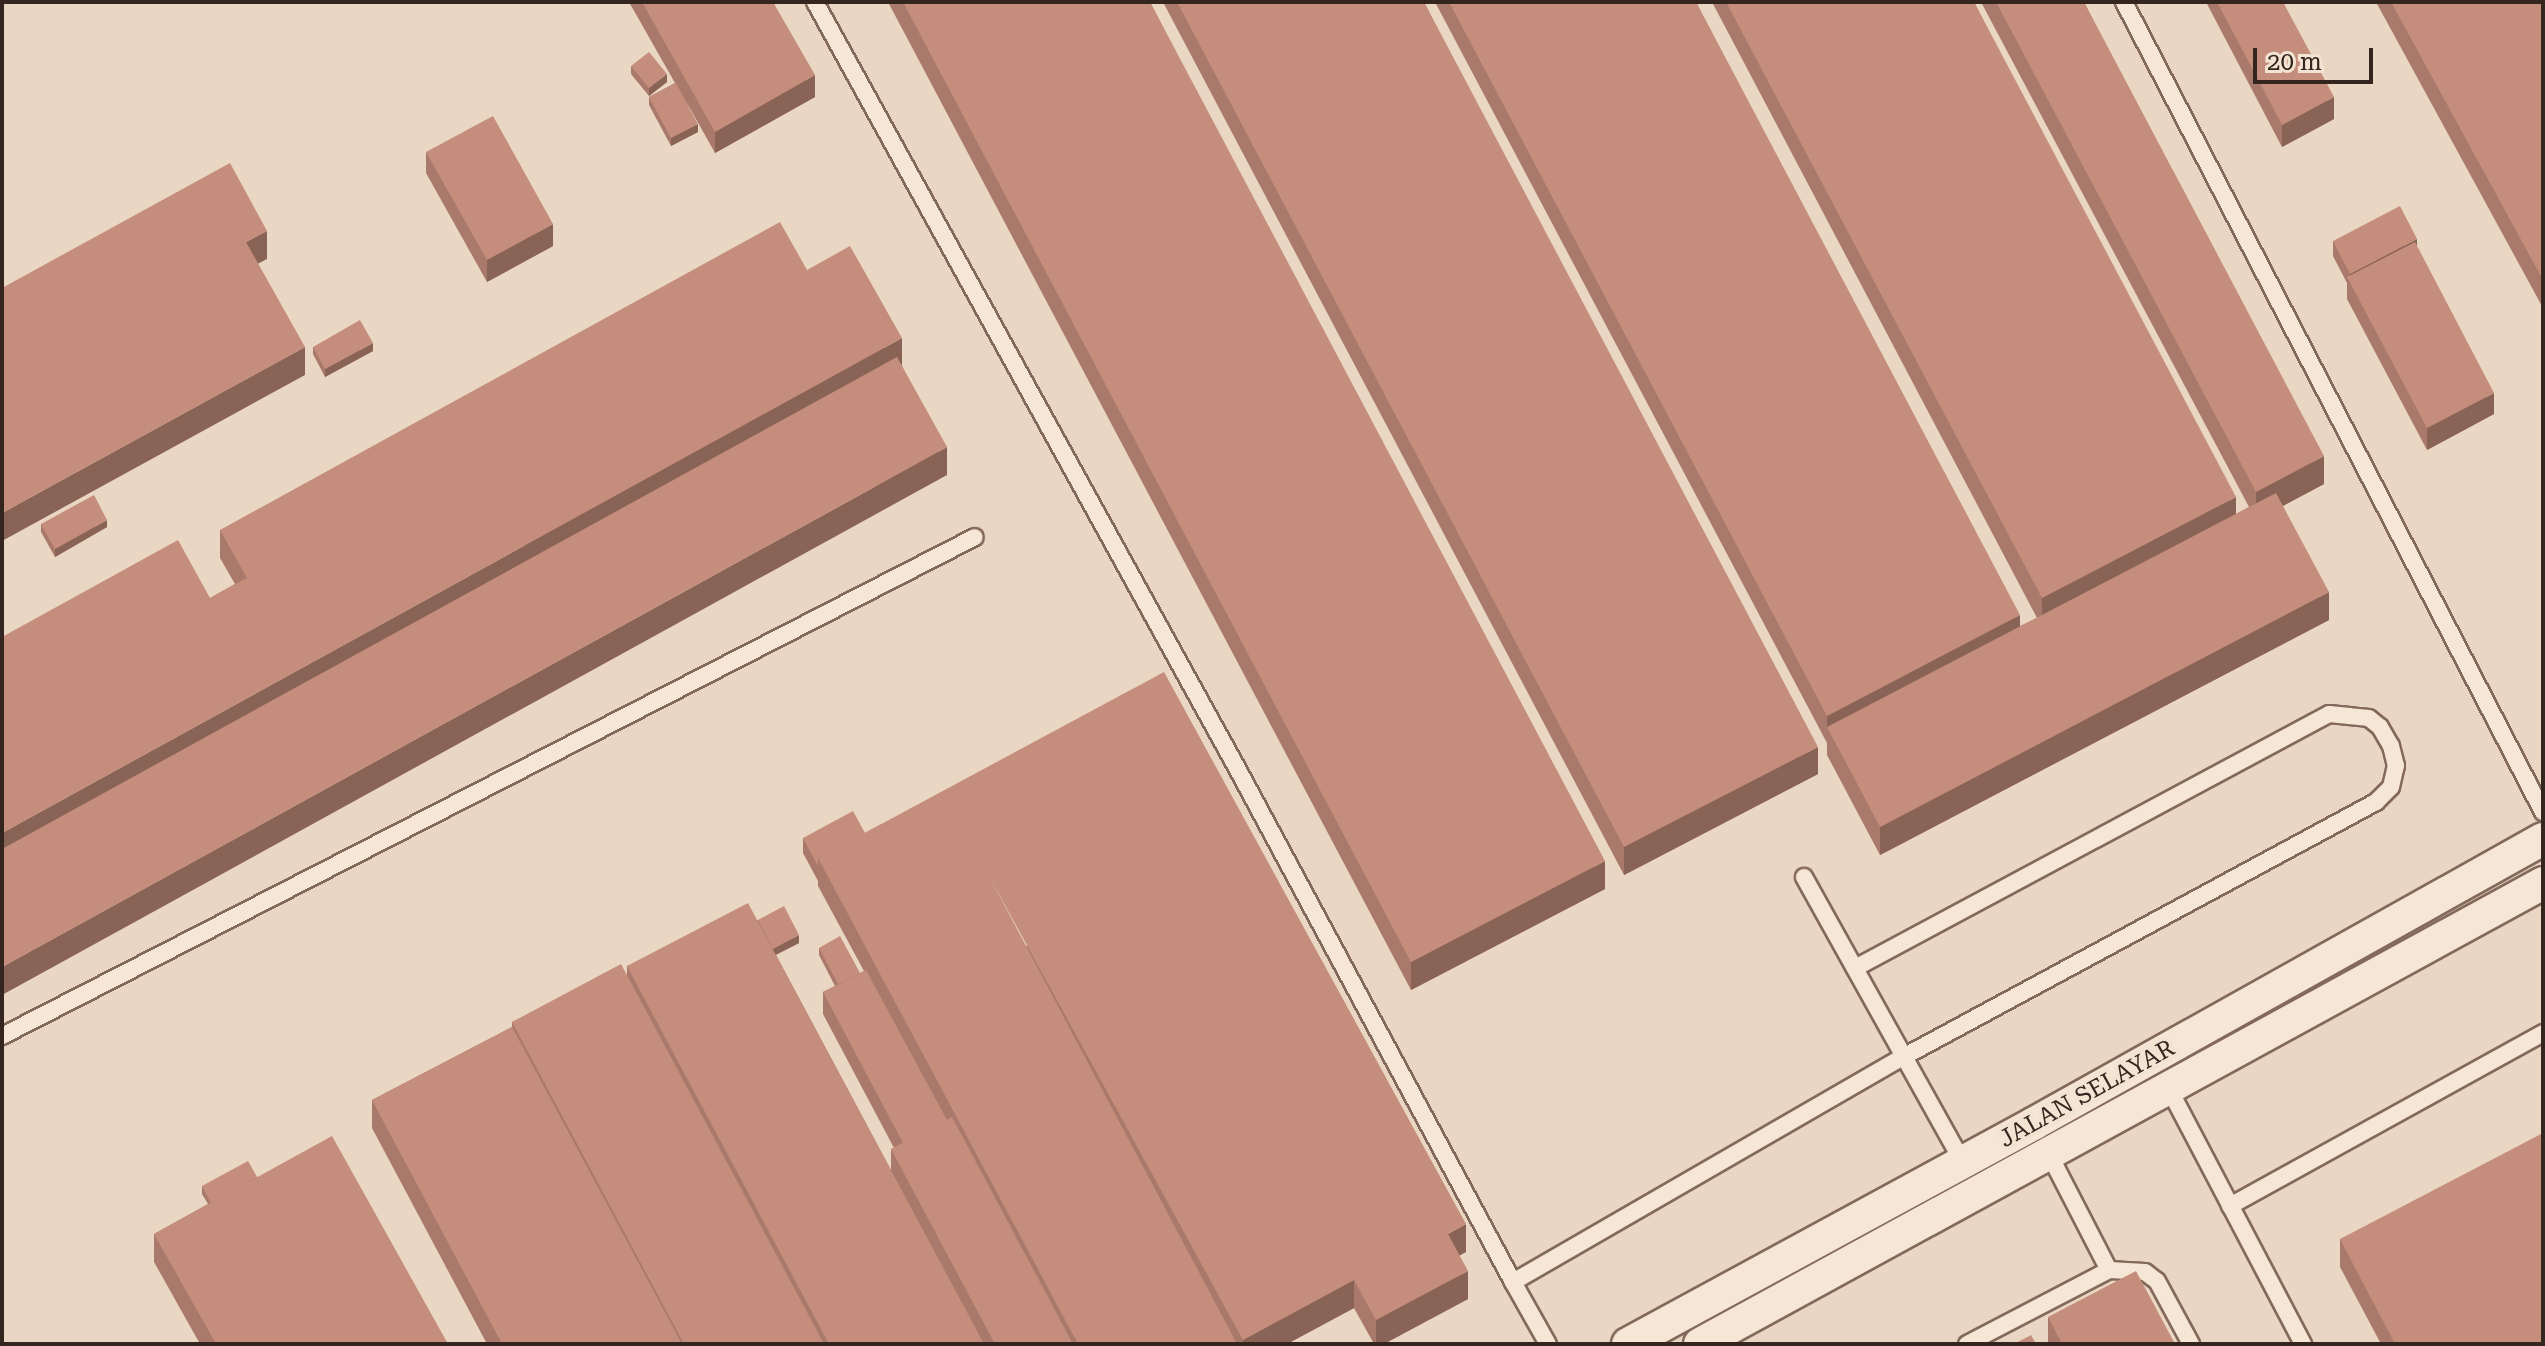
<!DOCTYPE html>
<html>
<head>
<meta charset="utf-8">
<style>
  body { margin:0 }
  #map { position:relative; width:2545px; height:1346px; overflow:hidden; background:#ead7c3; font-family:"Roboto Serif",serif }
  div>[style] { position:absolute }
  .roads { filter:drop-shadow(2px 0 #83695b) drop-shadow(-2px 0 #83695b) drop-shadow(0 2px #83695b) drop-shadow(0 -2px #83695b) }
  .service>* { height:16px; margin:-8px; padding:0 8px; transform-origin:8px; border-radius:8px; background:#f6e6d5 }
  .minor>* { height:32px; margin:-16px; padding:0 16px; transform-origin:16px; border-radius:16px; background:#f6e6d5 }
  .wall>* { inset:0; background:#a9796b }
  .shaded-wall>* { inset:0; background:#8a6357 }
  .building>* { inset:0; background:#c58d7c }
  span { translate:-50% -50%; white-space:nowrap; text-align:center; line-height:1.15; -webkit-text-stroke:8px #f2e3d2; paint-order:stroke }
  .street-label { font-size:24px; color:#34251e }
  .frame { position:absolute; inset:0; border:4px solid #34251e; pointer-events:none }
  .scale { position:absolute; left:2253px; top:48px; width:120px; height:36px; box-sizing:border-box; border:4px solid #34251e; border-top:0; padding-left:10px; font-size:24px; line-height:28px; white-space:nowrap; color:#34251e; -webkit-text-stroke:6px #f2e3d2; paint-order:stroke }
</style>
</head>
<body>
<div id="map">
  <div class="roads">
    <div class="service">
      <i style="left:815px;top:2px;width:875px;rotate:61.15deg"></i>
      <i style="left:1237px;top:768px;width:583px;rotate:61.77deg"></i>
      <i style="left:1513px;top:1282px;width:452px;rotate:-30deg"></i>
      <i style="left:1905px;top:1056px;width:535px;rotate:-28.34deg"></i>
      <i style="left:2376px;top:802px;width:21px;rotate:-45deg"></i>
      <i style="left:2391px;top:787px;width:22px;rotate:-77deg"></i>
      <i style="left:2396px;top:766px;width:21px;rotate:-104deg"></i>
      <i style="left:2391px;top:746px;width:22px;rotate:-120deg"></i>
      <i style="left:2380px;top:727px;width:14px;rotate:-141deg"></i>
      <i style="left:2369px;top:718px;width:40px;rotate:-174.3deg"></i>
      <i style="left:2329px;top:714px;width:538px;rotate:151.81deg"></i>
      <i style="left:2124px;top:2px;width:912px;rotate:62.65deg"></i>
      <i style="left:1804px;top:877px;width:331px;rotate:60.9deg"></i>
      <i style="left:2px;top:1036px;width:1093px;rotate:-27.15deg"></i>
      <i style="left:2166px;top:1083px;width:295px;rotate:62.3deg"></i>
      <i style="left:2047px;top:1150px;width:135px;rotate:62.7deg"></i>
      <i style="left:2109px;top:1270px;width:36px;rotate:3deg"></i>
      <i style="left:2145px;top:1272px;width:15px;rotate:37deg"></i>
      <i style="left:2157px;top:1281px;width:72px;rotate:61.6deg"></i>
      <i style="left:2230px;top:1206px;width:358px;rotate:-28.9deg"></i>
      <i style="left:1513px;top:1282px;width:71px;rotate:60.6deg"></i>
      <i style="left:1967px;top:1344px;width:160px;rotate:-27.5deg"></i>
    </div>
    <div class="minor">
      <i style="left:1628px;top:1344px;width:461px;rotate:-28.5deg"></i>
      <i style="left:2033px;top:1124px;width:584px;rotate:-29.2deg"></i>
      <i style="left:1700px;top:1344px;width:961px;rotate:-28.67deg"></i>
    </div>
  </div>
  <div class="wall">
    <i style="clip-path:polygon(629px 2px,773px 2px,815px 97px,715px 153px,687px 103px,698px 132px,671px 146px,649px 105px,649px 97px,675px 83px)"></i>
    <i style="clip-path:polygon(888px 2px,1150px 2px,1605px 889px,1411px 990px)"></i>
    <i style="clip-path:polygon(1163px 2px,1424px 2px,1818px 774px,1624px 875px)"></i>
    <i style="clip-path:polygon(1435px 2px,1696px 2px,2020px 626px,2037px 618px,1712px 2px,1974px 2px,2236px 514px,2249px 507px,1981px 2px,2084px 2px,2324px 484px,2283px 506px,2329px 620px,1880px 855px,1827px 755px,1827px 743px)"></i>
    <i style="clip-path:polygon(2206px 2px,2283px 2px,2334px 119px,2282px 147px)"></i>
    <i style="clip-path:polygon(2376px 2px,2543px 2px,2543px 308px)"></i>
    <i style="clip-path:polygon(631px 66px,667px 82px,649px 96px,631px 74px)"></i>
    <i style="clip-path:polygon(426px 152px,553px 246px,487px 282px,426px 173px)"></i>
    <i style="clip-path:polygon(2333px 241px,2417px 247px,2494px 414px,2427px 450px,2347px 299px,2347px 283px,2333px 256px)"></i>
    <i style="clip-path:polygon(807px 270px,902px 366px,947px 475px,210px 598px,235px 584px,220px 558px,220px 530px)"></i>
    <i style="clip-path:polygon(313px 347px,373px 351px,325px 377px,313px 354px)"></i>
    <i style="clip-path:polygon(41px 524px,107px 527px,55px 557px,41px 532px)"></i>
    <i style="clip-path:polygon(865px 833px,1466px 1252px,1459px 1255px,1468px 1299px,1384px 1344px,1374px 1344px,1354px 1308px,1287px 1344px,487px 1344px,372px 1128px,372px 1100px,512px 1027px,512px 1022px,627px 975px,627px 966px,758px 920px,799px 943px,776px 955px,891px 1170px,891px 1149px,894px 1148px,823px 1014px,823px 992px,835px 986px,819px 955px,819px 948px,860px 973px,864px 971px,818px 886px,818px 881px,803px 853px,803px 838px)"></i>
    <i style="clip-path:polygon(257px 1177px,448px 1344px,200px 1344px,154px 1262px,154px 1234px,208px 1204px,202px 1194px,202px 1186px)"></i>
    <i style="clip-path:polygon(2340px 1239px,2543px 1344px,2381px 1344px,2340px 1267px)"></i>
    <i style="clip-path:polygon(2048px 1317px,2175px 1344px,2048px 1344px)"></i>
  </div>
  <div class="shaded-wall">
    <i style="clip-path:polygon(667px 74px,667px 82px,649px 96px,649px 88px)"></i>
    <i style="clip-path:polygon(815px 75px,815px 97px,715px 153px,715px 132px)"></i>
    <i style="clip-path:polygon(2334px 97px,2334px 119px,2282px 147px,2282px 125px)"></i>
    <i style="clip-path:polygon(698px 124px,698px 132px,671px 146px,671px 138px)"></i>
    <i style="clip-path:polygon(553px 224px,553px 246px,487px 282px,487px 260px)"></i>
    <i style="clip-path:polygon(267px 231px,267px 259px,246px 270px,246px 242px)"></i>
    <i style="clip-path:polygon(2417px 239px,2417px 254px,2350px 283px,2350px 274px)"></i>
    <i style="clip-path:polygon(902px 338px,902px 366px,2px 861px,2px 833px)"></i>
    <i style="clip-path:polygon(373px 343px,373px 351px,325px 377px,325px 369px)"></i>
    <i style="clip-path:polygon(305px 347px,305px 375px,2px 541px,2px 513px)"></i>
    <i style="clip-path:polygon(2494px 393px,2494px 414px,2427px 450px,2427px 428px)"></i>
    <i style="clip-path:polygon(947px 447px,947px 475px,2px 995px,2px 967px)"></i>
    <i style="clip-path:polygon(2324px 456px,2324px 484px,2256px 520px,2256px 492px)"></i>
    <i style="clip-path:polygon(2236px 497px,2236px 525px,2042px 626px,2042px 598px)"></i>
    <i style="clip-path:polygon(107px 520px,107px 527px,55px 557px,55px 549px)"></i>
    <i style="clip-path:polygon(2329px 592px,2329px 620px,1880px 855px,1880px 827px)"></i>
    <i style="clip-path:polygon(2020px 615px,2020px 643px,1827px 727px,1827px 744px,1827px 716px)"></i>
    <i style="clip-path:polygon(1818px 747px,1818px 774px,1624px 875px,1624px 847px)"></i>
    <i style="clip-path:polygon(1605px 861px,1605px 889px,1411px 990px,1411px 962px)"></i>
    <i style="clip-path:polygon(799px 935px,799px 943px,771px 957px,771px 950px)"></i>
    <i style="clip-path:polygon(1466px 1224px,1466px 1252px,1448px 1262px,1448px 1234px)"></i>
    <i style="clip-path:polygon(1468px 1271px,1468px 1299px,1384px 1344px,1376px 1344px,1376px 1320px)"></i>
    <i style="clip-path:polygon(1354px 1280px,1354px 1308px,1287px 1344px,1243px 1344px,1243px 1340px)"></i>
  </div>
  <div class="building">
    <i style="clip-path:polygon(642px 2px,773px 2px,815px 75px,715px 132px)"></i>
    <i style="clip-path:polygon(903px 2px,1150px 2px,1605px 861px,1411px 962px)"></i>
    <i style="clip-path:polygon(1177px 2px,1424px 2px,1818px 747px,1624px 847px)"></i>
    <i style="clip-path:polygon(1449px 2px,1696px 2px,2020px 615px,1827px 716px)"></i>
    <i style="clip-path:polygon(1726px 2px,1974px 2px,2236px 497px,2042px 598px)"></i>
    <i style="clip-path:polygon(1996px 2px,2084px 2px,2324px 456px,2256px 492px)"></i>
    <i style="clip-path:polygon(2217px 2px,2283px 2px,2334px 97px,2282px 125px)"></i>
    <i style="clip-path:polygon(2391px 2px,2543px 2px,2543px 280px)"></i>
    <i style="clip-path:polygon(649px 52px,667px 74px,649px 88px,631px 66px)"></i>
    <i style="clip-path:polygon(676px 83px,698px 124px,671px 138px,649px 97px)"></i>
    <i style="clip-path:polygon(493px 116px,553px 224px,487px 260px,426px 152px)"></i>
    <i style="clip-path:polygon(230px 163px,267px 231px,246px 242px,305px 347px,2px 513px,2px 288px)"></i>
    <i style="clip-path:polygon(2400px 206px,2417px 239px,2350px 274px,2333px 241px)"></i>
    <i style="clip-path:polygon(780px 222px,807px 270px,850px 246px,902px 338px,2px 833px,2px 637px,178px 540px,210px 598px,247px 578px,220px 530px)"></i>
    <i style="clip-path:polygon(2415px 242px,2494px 393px,2427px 428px,2347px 277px)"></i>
    <i style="clip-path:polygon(360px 320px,373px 343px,325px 369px,313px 347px)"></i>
    <i style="clip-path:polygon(897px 357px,947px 447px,2px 967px,2px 849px)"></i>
    <i style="clip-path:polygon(2276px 493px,2329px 592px,1880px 827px,1827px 727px)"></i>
    <i style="clip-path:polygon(94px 495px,107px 520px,55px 549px,41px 524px)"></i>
    <i style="clip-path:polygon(1164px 672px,1466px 1224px,1448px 1234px,1468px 1271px,1376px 1320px,1354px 1280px,1243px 1340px,989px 876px,1237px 1344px,1078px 1344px,818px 858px)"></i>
    <i style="clip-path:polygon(853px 811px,865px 833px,818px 858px,818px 866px,803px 838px)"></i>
    <i style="clip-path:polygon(748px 903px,984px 1344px,829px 1344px,627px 966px)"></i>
    <i style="clip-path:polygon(784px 906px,799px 935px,773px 949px,758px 920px)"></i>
    <i style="clip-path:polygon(840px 936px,860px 973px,838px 984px,819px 948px)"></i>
    <i style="clip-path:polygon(621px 964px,824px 1344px,684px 1344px,512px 1022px)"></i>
    <i style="clip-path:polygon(866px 970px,947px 1120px,903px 1143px,823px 992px)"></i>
    <i style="clip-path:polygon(512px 1027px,682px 1344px,502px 1344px,372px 1100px)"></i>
    <i style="clip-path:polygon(952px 1117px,1073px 1344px,995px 1344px,891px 1149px)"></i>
    <i style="clip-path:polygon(2543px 1133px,2543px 1344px,2395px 1344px,2340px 1239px)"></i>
    <i style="clip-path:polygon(332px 1136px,448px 1344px,216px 1344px,154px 1234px)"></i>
    <i style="clip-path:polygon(248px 1161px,257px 1177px,211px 1203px,202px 1186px)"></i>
    <i style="clip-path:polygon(2136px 1271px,2175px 1344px,2062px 1344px,2048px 1317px)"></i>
    <i style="clip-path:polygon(2031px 1335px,2036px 1344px,2014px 1344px)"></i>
  </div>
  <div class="street-label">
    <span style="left:2087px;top:1094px;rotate:-29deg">JALAN SELAYAR</span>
  </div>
  <div class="frame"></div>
  <div class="scale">20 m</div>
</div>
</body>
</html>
